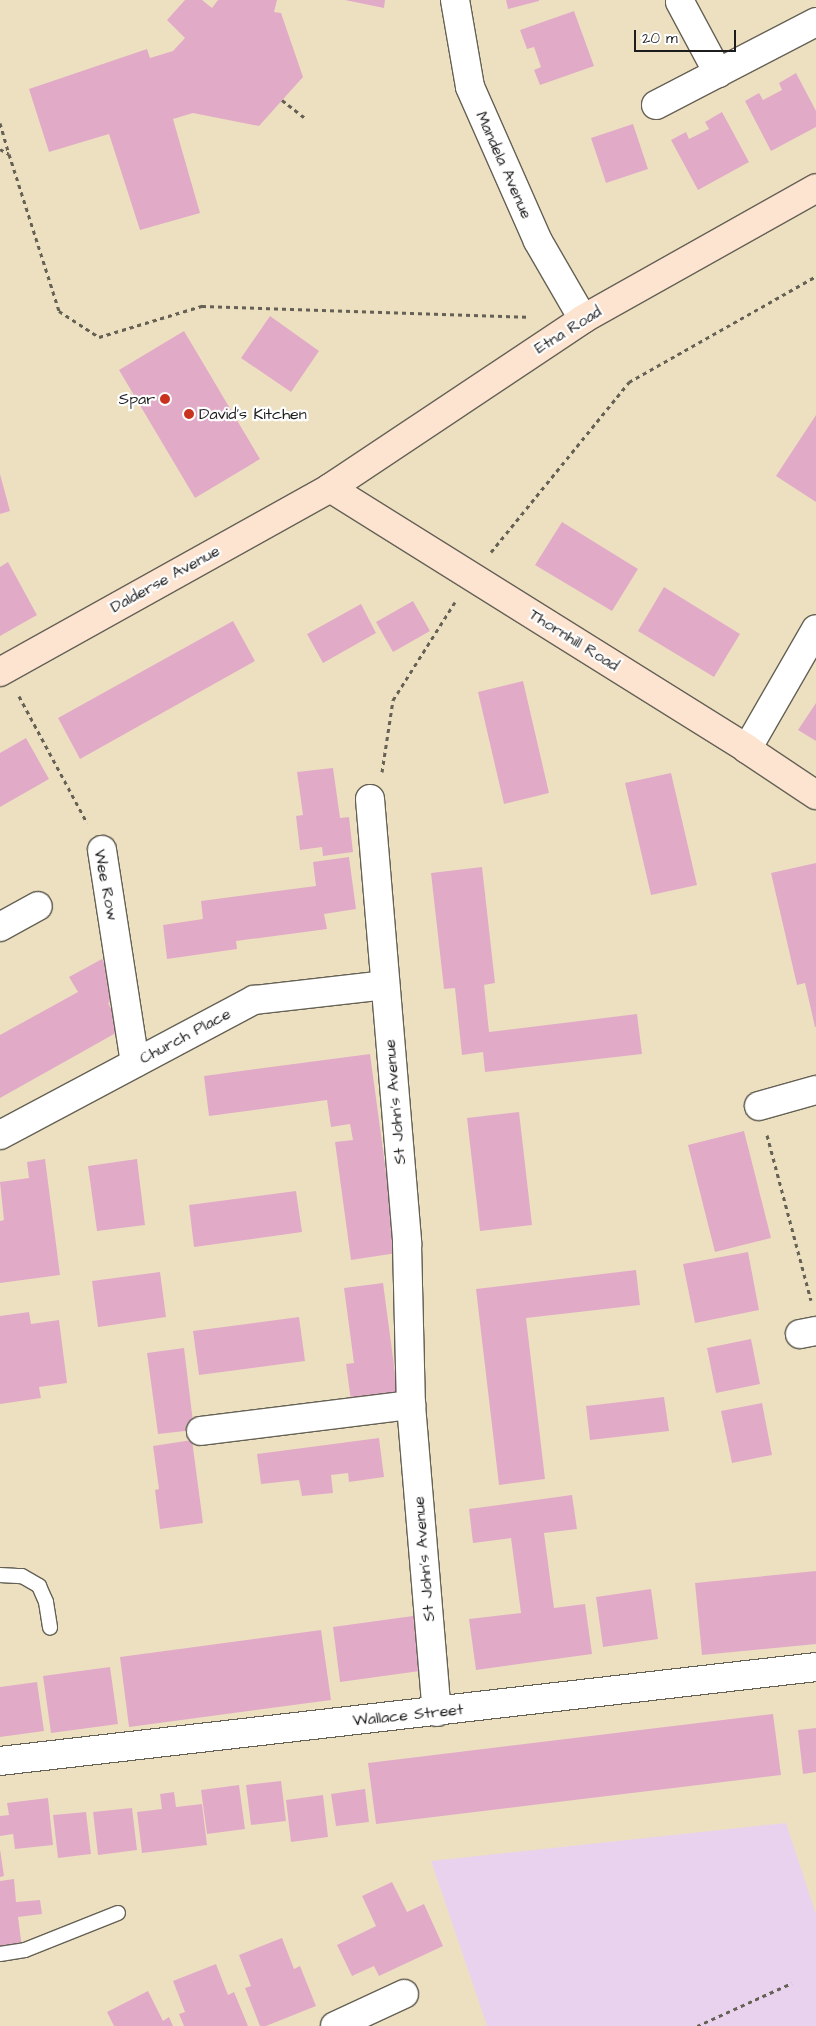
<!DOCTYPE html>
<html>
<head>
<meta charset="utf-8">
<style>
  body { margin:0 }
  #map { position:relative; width:816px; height:2026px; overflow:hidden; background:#ede0c0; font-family:"Architects Daughter",sans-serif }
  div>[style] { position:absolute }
  .built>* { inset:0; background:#e9d2ed }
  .building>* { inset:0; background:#e1abc8 }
  .path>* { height:3px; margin-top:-1.5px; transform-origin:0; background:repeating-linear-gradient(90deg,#656155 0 4px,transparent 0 8px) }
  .roads { filter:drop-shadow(1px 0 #656155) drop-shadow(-1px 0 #656155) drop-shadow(0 1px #656155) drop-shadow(0 -1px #656155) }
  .lane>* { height:14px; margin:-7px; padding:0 7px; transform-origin:7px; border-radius:7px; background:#fff }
  .street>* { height:28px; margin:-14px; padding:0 14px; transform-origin:14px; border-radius:14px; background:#fff }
  .secondary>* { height:28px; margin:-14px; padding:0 14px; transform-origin:14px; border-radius:14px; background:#fde4d1 }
  .dots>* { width:14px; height:14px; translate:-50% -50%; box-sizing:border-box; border:2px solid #fff; border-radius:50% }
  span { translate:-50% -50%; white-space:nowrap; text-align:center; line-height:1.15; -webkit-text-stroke:4.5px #fff; paint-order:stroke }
  .street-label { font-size:16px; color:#1c1c1c }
  .poi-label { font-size:16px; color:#1c1c1c }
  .right { translate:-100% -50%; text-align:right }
  .left { translate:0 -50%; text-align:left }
  .scale { position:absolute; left:634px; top:30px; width:102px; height:22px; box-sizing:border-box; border:2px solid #1c1c1c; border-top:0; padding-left:6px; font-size:15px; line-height:18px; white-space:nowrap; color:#1c1c1c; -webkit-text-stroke:4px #fff; paint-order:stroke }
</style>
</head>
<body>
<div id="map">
  <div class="built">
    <i style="clip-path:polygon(786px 1823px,816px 1914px,816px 2026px,487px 2026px,431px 1861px)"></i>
  </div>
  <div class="building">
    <i style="clip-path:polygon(185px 0,202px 0,212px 8px,218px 0,277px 0,274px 12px,281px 13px,303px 77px,259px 126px,193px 113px,173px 119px,200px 213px,140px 230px,109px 134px,49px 152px,29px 89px,147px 49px,150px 58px,173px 51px,185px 38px,167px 20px)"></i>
    <i style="clip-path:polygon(345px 0,385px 0,384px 8px)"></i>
    <i style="clip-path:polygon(506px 0,539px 0,539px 1px,508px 9px)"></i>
    <i style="clip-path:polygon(574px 11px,594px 66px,540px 85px,534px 70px,541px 67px,534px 47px,527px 49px,520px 30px)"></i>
    <i style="clip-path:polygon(796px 73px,816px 111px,816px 127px,771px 151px,745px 101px,759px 93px,763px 100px,782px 90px,779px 83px)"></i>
    <i style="clip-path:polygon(722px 112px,749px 162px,698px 190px,671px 140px,686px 132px,689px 139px,709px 129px,705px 122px)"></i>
    <i style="clip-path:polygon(633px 124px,648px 169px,606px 183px,591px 138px)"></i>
    <i style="clip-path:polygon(270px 316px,319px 351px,291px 392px,241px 358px)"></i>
    <i style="clip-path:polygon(184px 331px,260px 459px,195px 498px,119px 370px)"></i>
    <i style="clip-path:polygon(816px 415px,816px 502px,776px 476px)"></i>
    <i style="clip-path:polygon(0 474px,10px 511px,0 514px)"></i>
    <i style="clip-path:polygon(562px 522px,638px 569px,612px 611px,535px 565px)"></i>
    <i style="clip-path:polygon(8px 562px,37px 615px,0 636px,0 567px)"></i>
    <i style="clip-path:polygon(664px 587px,740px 634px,714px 677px,638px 631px)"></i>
    <i style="clip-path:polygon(413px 601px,430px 631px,393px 652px,376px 622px)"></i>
    <i style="clip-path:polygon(361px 604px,376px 633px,323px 663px,307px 634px)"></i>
    <i style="clip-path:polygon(233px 621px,255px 661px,80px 759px,58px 718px)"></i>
    <i style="clip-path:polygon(523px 681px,549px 793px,504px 804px,478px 692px)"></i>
    <i style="clip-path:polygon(816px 703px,816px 741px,798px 730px)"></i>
    <i style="clip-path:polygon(26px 738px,49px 779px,0 807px,0 753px)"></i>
    <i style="clip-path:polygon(333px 768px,340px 818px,349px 817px,353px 852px,323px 856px,322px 847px,300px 850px,296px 816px,303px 815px,297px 772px)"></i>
    <i style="clip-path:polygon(671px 773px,697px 885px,651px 895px,625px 783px)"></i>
    <i style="clip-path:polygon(349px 857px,356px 909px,324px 914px,327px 929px,236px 941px,237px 949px,167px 959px,163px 925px,203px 919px,201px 901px,316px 886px,313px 862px)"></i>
    <i style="clip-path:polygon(816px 863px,816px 1027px,815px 1027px,805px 983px,797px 985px,771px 873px)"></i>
    <i style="clip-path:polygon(482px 867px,495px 983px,484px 985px,489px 1032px,637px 1014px,642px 1054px,485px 1072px,483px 1052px,462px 1055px,455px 988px,444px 989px,431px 873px)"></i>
    <i style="clip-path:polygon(102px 959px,123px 995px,108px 1003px,123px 1029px,0 1098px,0 1035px,78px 992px,69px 977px)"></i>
    <i style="clip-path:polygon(370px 1054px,397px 1253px,351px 1260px,335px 1142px,353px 1140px,350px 1124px,331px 1127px,327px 1100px,209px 1116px,204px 1076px)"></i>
    <i style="clip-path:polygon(519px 1112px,532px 1225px,480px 1231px,467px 1118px)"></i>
    <i style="clip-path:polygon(744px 1131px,771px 1238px,715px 1252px,688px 1145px)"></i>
    <i style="clip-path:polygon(45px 1159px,60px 1275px,0 1283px,0 1221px,4px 1220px,0 1182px,29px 1178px,27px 1162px)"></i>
    <i style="clip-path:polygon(137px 1159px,145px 1225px,97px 1231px,88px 1166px)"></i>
    <i style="clip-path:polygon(296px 1191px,302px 1232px,194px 1247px,189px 1205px)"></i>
    <i style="clip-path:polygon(748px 1252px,759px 1310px,695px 1323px,683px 1264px)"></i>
    <i style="clip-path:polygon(636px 1270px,640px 1305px,526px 1318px,545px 1479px,499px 1485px,476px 1289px)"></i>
    <i style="clip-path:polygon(160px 1272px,166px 1317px,98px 1327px,92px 1281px)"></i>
    <i style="clip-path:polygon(383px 1283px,398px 1395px,351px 1401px,346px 1364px,354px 1363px,344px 1288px)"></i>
    <i style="clip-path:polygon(29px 1312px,31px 1324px,59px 1320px,67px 1383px,39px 1387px,41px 1398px,0 1404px,0 1316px)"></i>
    <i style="clip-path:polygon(299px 1317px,305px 1361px,199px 1375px,193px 1331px)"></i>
    <i style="clip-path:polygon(751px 1339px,760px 1384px,716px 1393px,707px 1348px)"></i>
    <i style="clip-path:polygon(184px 1348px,194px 1430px,158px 1434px,147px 1353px)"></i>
    <i style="clip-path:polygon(664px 1397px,669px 1431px,590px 1440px,586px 1406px)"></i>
    <i style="clip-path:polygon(762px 1403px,772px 1455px,732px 1463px,721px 1411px)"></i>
    <i style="clip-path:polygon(379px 1438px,384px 1477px,349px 1482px,348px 1473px,331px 1475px,333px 1493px,302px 1496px,299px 1480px,261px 1484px,257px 1454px)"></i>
    <i style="clip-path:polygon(192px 1440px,203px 1523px,160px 1529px,155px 1490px,159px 1489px,153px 1446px)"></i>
    <i style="clip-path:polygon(572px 1495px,577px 1529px,544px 1533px,554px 1608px,585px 1604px,592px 1654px,476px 1670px,469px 1619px,521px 1613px,511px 1538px,473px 1543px,469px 1509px)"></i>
    <i style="clip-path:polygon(816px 1571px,816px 1644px,702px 1655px,695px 1583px)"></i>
    <i style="clip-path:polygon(651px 1589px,658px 1639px,603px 1647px,596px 1597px)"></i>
    <i style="clip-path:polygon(420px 1615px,427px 1670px,340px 1682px,333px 1627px)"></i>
    <i style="clip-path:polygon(321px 1630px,331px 1700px,129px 1727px,120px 1657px)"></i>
    <i style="clip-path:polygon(110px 1667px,118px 1724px,51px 1733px,43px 1676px)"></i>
    <i style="clip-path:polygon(37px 1682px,44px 1731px,0 1737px,0 1687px)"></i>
    <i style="clip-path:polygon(773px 1714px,781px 1775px,376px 1824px,368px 1763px)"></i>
    <i style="clip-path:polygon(816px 1728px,816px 1772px,803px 1774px,798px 1730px)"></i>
    <i style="clip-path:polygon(281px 1781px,286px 1821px,251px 1825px,246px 1785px)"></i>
    <i style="clip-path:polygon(239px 1785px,245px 1829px,207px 1834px,201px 1790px)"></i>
    <i style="clip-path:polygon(365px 1789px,369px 1822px,336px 1826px,331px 1794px)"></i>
    <i style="clip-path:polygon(174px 1792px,176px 1807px,202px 1804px,207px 1845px,142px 1853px,137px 1812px,162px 1809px,160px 1794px)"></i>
    <i style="clip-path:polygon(323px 1795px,328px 1837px,291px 1842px,286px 1800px)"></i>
    <i style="clip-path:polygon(48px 1798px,53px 1845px,15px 1849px,13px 1834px,0 1836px,0 1816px,9px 1815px,7px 1803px)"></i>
    <i style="clip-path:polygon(132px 1808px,137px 1850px,98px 1855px,93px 1812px)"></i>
    <i style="clip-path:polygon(86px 1812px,91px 1854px,58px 1858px,53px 1815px)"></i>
    <i style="clip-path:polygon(0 1849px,4px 1876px,0 1877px)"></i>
    <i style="clip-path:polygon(14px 1879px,16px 1902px,40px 1900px,42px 1914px,18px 1917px,22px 1948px,0 1950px,0 1881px)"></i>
    <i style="clip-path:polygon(392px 1882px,407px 1912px,424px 1904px,443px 1946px,379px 1976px,374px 1966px,352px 1976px,337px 1945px,376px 1926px,362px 1896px)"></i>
    <i style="clip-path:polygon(282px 1938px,294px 1969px,300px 1966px,316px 2006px,266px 2026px,260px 2026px,245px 1988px,251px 1986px,239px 1955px)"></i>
    <i style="clip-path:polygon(216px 1964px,228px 1995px,234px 1992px,248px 2026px,184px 2026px,179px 2014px,185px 2012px,173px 1981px)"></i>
    <i style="clip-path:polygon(148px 1991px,163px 2021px,169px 2017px,173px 2026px,114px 2026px,107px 2012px)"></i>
  </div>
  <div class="path">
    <i style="left:282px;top:100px;width:28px;rotate:38deg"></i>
    <i style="left:0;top:123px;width:32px;rotate:74deg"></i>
    <i style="left:0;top:149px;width:10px;rotate:29deg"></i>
    <i style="left:9px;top:154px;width:165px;rotate:72.3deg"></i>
    <i style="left:59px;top:311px;width:48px;rotate:33deg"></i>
    <i style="left:99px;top:337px;width:108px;rotate:-16.8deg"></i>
    <i style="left:202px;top:306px;width:326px;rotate:1.9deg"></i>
    <i style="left:491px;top:552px;width:219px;rotate:-50.9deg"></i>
    <i style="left:629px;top:382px;width:215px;rotate:-29.5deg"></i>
    <i style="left:19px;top:696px;width:144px;rotate:61.8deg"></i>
    <i style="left:382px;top:772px;width:73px;rotate:-81.3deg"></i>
    <i style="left:393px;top:700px;width:116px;rotate:-57.7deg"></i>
    <i style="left:767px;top:1135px;width:171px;rotate:75.1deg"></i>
    <i style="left:697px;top:2026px;width:104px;rotate:-24.4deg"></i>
  </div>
  <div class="roads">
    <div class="lane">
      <i style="left:0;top:1575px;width:22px;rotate:3deg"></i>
      <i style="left:22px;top:1576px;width:20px;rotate:30deg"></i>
      <i style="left:39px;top:1586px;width:17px;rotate:66deg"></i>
      <i style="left:46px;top:1602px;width:26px;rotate:81deg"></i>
      <i style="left:0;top:1954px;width:25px;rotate:-9deg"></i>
      <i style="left:25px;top:1950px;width:100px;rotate:-21.7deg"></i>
    </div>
    <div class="street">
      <i style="left:455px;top:0;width:88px;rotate:80.2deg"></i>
      <i style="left:470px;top:87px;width:168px;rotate:66.2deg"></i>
      <i style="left:538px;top:241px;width:90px;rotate:60deg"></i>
      <i style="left:680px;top:2px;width:81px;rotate:61.8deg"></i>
      <i style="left:656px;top:105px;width:180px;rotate:-27.4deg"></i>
      <i style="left:747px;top:749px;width:138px;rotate:-60.1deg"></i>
      <i style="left:370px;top:799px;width:447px;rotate:85.2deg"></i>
      <i style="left:407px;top:1244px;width:161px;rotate:88.6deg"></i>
      <i style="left:411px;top:1405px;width:308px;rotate:85.2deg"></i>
      <i style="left:102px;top:850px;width:215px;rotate:81.2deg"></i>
      <i style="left:0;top:927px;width:43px;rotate:-28.9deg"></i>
      <i style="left:759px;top:1106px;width:59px;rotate:-15.7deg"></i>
      <i style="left:0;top:1135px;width:288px;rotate:-28deg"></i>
      <i style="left:254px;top:1000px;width:132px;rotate:-6.5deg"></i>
      <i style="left:800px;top:1334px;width:16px;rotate:-11deg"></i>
      <i style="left:201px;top:1431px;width:212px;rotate:-7.1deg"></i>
      <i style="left:0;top:1761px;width:821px;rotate:-6.57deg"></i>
      <i style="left:335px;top:2026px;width:76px;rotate:-24.9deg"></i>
    </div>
    <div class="secondary">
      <i style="left:330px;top:488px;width:492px;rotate:32deg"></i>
      <i style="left:747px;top:749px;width:83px;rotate:33.7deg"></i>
      <i style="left:0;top:672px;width:378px;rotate:-29.1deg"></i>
      <i style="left:330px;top:488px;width:304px;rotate:-33.7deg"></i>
      <i style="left:583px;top:319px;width:267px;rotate:-29.3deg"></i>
    </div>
  </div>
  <div class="dots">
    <i style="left:165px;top:399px;background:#c8321e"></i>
    <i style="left:189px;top:414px;background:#c8321e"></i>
  </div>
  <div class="street-label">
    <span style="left:504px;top:165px;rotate:66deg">Mandela Avenue</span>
    <span style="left:568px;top:330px;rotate:-32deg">Etna Road</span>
    <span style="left:165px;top:579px;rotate:-29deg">Dalderse Avenue</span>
    <span style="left:574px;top:640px;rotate:32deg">Thornhill Road</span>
    <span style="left:106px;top:885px;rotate:79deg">Wee Row</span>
    <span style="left:185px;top:1036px;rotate:-28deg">Church Place</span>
    <span style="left:395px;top:1102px;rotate:-95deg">St John's Avenue</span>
    <span style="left:424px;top:1559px;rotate:-95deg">St John's Avenue</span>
    <span style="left:408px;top:1715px;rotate:-6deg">Wallace Street</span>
  </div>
  <div class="poi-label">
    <span class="right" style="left:155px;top:399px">Spar</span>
    <span class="left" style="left:199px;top:414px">David's Kitchen</span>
  </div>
  <div class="scale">20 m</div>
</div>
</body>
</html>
